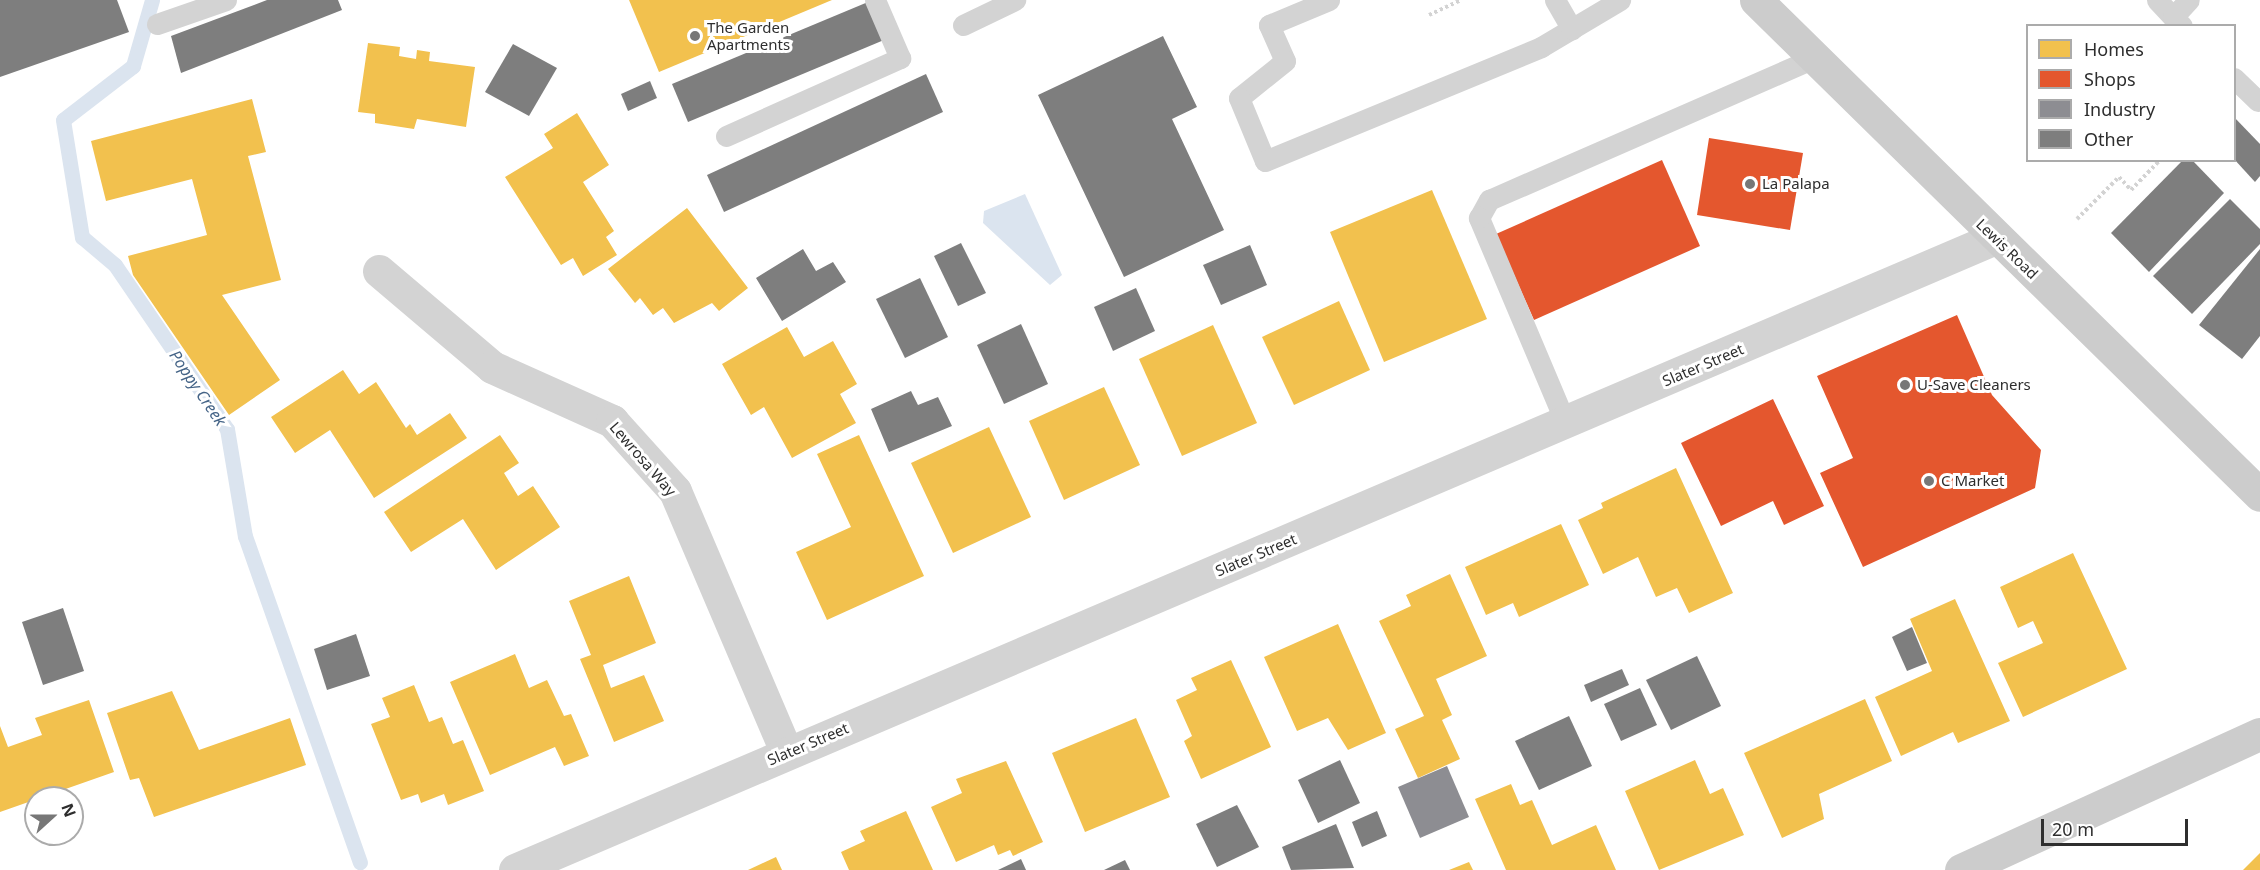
<!DOCTYPE html>
<html>
<head>
<meta charset="utf-8">
<style>
  body { margin:0 }
  #map { position:relative; width:2260px; height:870px; overflow:hidden; background:#fff; font-family:"Noto Sans",sans-serif }
  div>[style] { position:absolute }
  .water>* { inset:0; background:#dbe4ef }
  .homes>* { inset:0; background:#f2c14e }
  .shops>* { inset:0; background:#e4572e }
  .industry>* { inset:0; background:#8d8d92 }
  .stream>* { height:15px; margin:-7.5px; padding:0 7.5px; transform-origin:7.5px; border-radius:7.5px; background:#dbe4ef }
  .building>* { inset:0; background:#7e7e7e }
  .path>* { height:4px; margin-top:-2px; transform-origin:0; background:repeating-linear-gradient(90deg,#d3d3d3 0 3px,transparent 0 6px) }
  .lane>* { height:21px; margin:-10.5px; padding:0 10.5px; transform-origin:10.5px; border-radius:10.5px; background:#d3d3d3 }
  .street>* { height:33px; margin:-16.5px; padding:0 16.5px; transform-origin:16.5px; border-radius:16.5px; background:#d3d3d3 }
  .secondary>* { height:33px; margin:-16.5px; padding:0 16.5px; transform-origin:16.5px; border-radius:16.5px; background:#ccc }
  .dots>* { width:16px; height:16px; translate:-50% -50%; box-sizing:border-box; border:3px solid #fff; border-radius:50% }
  span { translate:-50% -50%; white-space:nowrap; text-align:center; line-height:1.15; -webkit-text-stroke:6px #fff; paint-order:stroke }
  .poi-label { font-size:15px; color:#2e2e2e }
  .left { translate:0 -50%; text-align:left }
  .street-label { font-size:15px; color:#2e2e2e }
  .water-label { font-size:16px; color:#456487; font-style:italic }
  .legend { position:absolute; left:2026px; top:24px; width:210px; height:138px; box-sizing:border-box; background:#fff; border:2px solid #ababab; margin:0; padding:8px 10px; list-style:none; font-size:18px; color:#2e2e2e }
  .legend li { display:flex; align-items:center; gap:12px; height:30px }
  .legend b { width:30px; border:2px solid #ababab }
  .north { position:absolute; left:24px; top:786px; width:60px; height:60px; box-sizing:border-box; background:#fff; border:2px solid #ababab; border-radius:50%; rotate:69deg; font-size:16px; font-weight:700; line-height:24px; text-align:center; color:#2e2e2e }
  .north::after { content:''; display:block; margin:auto; width:21px; height:27px; background:#777; clip-path:polygon(50% 0,100% 100%,50% 72%,0 100%) }
  .scale { position:absolute; left:2041px; top:819px; width:147px; height:27px; box-sizing:border-box; border:3px solid #2e2e2e; border-top:0; padding-left:8px; font-size:18px; line-height:21px; white-space:nowrap; color:#2e2e2e; -webkit-text-stroke:4px #fff; paint-order:stroke }
</style>
</head>
<body>
<div id="map">
  <div class="water">
    <i style="clip-path:polygon(1025px 194px,1062px 275px,1050px 285px,983px 223px,984px 211px)"></i>
  </div>
  <div class="homes">
    <i style="clip-path:polygon(629px 0,832px 0,659px 72px)"></i>
    <i style="clip-path:polygon(368px 43px,400px 47px,399px 56px,416px 59px,417px 50px,430px 52px,429px 61px,475px 67px,466px 127px,417px 119px,414px 129px,375px 123px,375px 114px,358px 112px)"></i>
    <i style="clip-path:polygon(252px 99px,266px 152px,248px 156px,281px 280px,222px 295px,280px 380px,229px 415px,133px 275px,128px 256px,207px 235px,192px 179px,106px 201px,91px 141px)"></i>
    <i style="clip-path:polygon(577px 113px,609px 165px,583px 182px,614px 231px,606px 237px,617px 255px,583px 276px,573px 258px,561px 265px,505px 177px,553px 148px,544px 134px)"></i>
    <i style="clip-path:polygon(1432px 190px,1487px 319px,1384px 362px,1330px 232px)"></i>
    <i style="clip-path:polygon(687px 208px,748px 288px,719px 311px,712px 303px,674px 323px,663px 308px,653px 315px,640px 298px,635px 303px,608px 269px)"></i>
    <i style="clip-path:polygon(1339px 301px,1370px 370px,1294px 405px,1262px 337px)"></i>
    <i style="clip-path:polygon(1213px 325px,1257px 423px,1182px 456px,1139px 359px)"></i>
    <i style="clip-path:polygon(787px 327px,804px 357px,833px 341px,857px 384px,840px 394px,856px 423px,792px 458px,764px 407px,751px 415px,722px 364px)"></i>
    <i style="clip-path:polygon(343px 370px,359px 394px,376px 382px,406px 428px,410px 424px,417px 435px,450px 413px,467px 438px,374px 498px,330px 430px,295px 453px,271px 417px)"></i>
    <i style="clip-path:polygon(1104px 387px,1140px 465px,1064px 500px,1029px 421px)"></i>
    <i style="clip-path:polygon(989px 427px,1031px 517px,953px 553px,911px 463px)"></i>
    <i style="clip-path:polygon(500px 435px,519px 463px,504px 473px,518px 496px,533px 486px,560px 527px,496px 570px,463px 519px,411px 552px,384px 512px)"></i>
    <i style="clip-path:polygon(859px 435px,924px 576px,827px 620px,796px 552px,851px 527px,817px 454px)"></i>
    <i style="clip-path:polygon(1676px 468px,1733px 593px,1689px 613px,1677px 588px,1656px 597px,1638px 557px,1603px 574px,1578px 520px,1603px 508px,1601px 503px)"></i>
    <i style="clip-path:polygon(1561px 524px,1589px 585px,1519px 617px,1513px 603px,1486px 615px,1465px 567px)"></i>
    <i style="clip-path:polygon(2073px 553px,2127px 669px,2023px 717px,1998px 663px,2043px 643px,2033px 621px,2018px 628px,2000px 587px)"></i>
    <i style="clip-path:polygon(1450px 574px,1487px 656px,1436px 679px,1452px 715px,1442px 720px,1460px 759px,1418px 778px,1395px 729px,1424px 716px,1379px 621px,1411px 606px,1406px 595px)"></i>
    <i style="clip-path:polygon(629px 576px,656px 643px,603px 665px,611px 688px,644px 675px,664px 721px,614px 742px,580px 659px,591px 655px,569px 601px)"></i>
    <i style="clip-path:polygon(1955px 599px,2010px 721px,1958px 743px,1953px 732px,1901px 756px,1875px 697px,1932px 671px,1910px 619px)"></i>
    <i style="clip-path:polygon(1338px 624px,1386px 733px,1348px 750px,1328px 718px,1297px 731px,1264px 657px)"></i>
    <i style="clip-path:polygon(515px 654px,529px 688px,547px 680px,564px 716px,571px 714px,589px 756px,564px 766px,555px 747px,490px 775px,450px 682px)"></i>
    <i style="clip-path:polygon(1231px 660px,1271px 747px,1201px 779px,1184px 741px,1192px 736px,1176px 700px,1197px 690px,1191px 678px)"></i>
    <i style="clip-path:polygon(414px 685px,429px 722px,442px 717px,453px 744px,463px 740px,484px 791px,448px 805px,444px 794px,421px 803px,418px 794px,401px 800px,371px 724px,390px 717px,382px 698px)"></i>
    <i style="clip-path:polygon(172px 691px,199px 750px,290px 718px,306px 765px,154px 817px,139px 778px,130px 780px,107px 713px)"></i>
    <i style="clip-path:polygon(1865px 699px,1892px 761px,1819px 794px,1824px 819px,1782px 838px,1744px 753px)"></i>
    <i style="clip-path:polygon(89px 700px,114px 772px,0 812px,0 726px,8px 747px,42px 735px,35px 718px)"></i>
    <i style="clip-path:polygon(1136px 718px,1170px 797px,1085px 832px,1052px 753px)"></i>
    <i style="clip-path:polygon(1695px 760px,1710px 794px,1723px 788px,1744px 835px,1659px 870px,1625px 791px)"></i>
    <i style="clip-path:polygon(1006px 761px,1043px 842px,1013px 856px,1010px 850px,998px 855px,994px 845px,956px 862px,931px 807px,962px 793px,956px 779px)"></i>
    <i style="clip-path:polygon(1511px 784px,1520px 805px,1532px 800px,1552px 845px,1596px 825px,1616px 870px,1506px 870px,1475px 799px)"></i>
    <i style="clip-path:polygon(906px 811px,933px 870px,849px 870px,841px 852px,865px 841px,860px 831px)"></i>
    <i style="clip-path:polygon(2260px 853px,2260px 870px,2243px 870px)"></i>
    <i style="clip-path:polygon(776px 857px,782px 870px,748px 870px)"></i>
    <i style="clip-path:polygon(1469px 862px,1473px 870px,1449px 870px)"></i>
  </div>
  <div class="shops">
    <i style="clip-path:polygon(1709px 138px,1803px 153px,1790px 230px,1697px 215px)"></i>
    <i style="clip-path:polygon(1662px 160px,1700px 246px,1534px 320px,1496px 234px)"></i>
    <i style="clip-path:polygon(1957px 315px,1992px 395px,2041px 450px,2035px 488px,1863px 567px,1820px 473px,1853px 458px,1817px 376px)"></i>
    <i style="clip-path:polygon(1773px 399px,1824px 506px,1784px 525px,1773px 501px,1721px 526px,1681px 443px)"></i>
  </div>
  <div class="industry">
    <i style="clip-path:polygon(1447px 766px,1469px 817px,1420px 838px,1398px 787px)"></i>
  </div>
  <div class="stream">
    <i style="left:152px;top:0;width:69px;rotate:106.1deg"></i>
    <i style="left:133px;top:66px;width:88px;rotate:142.4deg"></i>
    <i style="left:63px;top:120px;width:119px;rotate:80.8deg"></i>
    <i style="left:82px;top:237px;width:43px;rotate:40.3deg"></i>
    <i style="left:115px;top:265px;width:199px;rotate:55.7deg"></i>
    <i style="left:227px;top:429px;width:109px;rotate:80.5deg"></i>
    <i style="left:245px;top:536px;width:346px;rotate:70.6deg"></i>
  </div>
  <div class="building">
    <i style="clip-path:polygon(0 0,117px 0,129px 32px,0 77px)"></i>
    <i style="clip-path:polygon(267px 0,338px 0,342px 10px,181px 73px,171px 36px)"></i>
    <i style="clip-path:polygon(868px 2px,884px 40px,688px 122px,672px 84px)"></i>
    <i style="clip-path:polygon(1163px 36px,1197px 107px,1172px 119px,1224px 230px,1124px 277px,1038px 95px)"></i>
    <i style="clip-path:polygon(513px 44px,557px 68px,529px 116px,485px 92px)"></i>
    <i style="clip-path:polygon(926px 74px,943px 112px,724px 212px,707px 175px)"></i>
    <i style="clip-path:polygon(650px 81px,657px 98px,628px 111px,621px 94px)"></i>
    <i style="clip-path:polygon(2234px 117px,2260px 144px,2260px 176px,2255px 182px,2234px 159px)"></i>
    <i style="clip-path:polygon(2183px 160px,2192px 160px,2224px 193px,2149px 272px,2111px 233px)"></i>
    <i style="clip-path:polygon(2230px 199px,2260px 229px,2260px 244px,2192px 314px,2153px 276px)"></i>
    <i style="clip-path:polygon(961px 243px,986px 293px,958px 306px,934px 256px)"></i>
    <i style="clip-path:polygon(1250px 245px,1267px 285px,1221px 305px,1203px 265px)"></i>
    <i style="clip-path:polygon(803px 249px,816px 271px,833px 262px,846px 282px,782px 321px,756px 278px)"></i>
    <i style="clip-path:polygon(2260px 249px,2260px 336px,2242px 359px,2199px 325px)"></i>
    <i style="clip-path:polygon(920px 278px,948px 337px,905px 358px,876px 299px)"></i>
    <i style="clip-path:polygon(1136px 288px,1155px 331px,1113px 351px,1094px 307px)"></i>
    <i style="clip-path:polygon(1021px 324px,1048px 384px,1004px 404px,977px 345px)"></i>
    <i style="clip-path:polygon(911px 391px,918px 405px,938px 397px,952px 426px,889px 452px,871px 409px)"></i>
    <i style="clip-path:polygon(63px 608px,84px 671px,43px 685px,22px 622px)"></i>
    <i style="clip-path:polygon(1912px 627px,1927px 663px,1907px 671px,1892px 637px)"></i>
    <i style="clip-path:polygon(356px 634px,370px 676px,327px 690px,314px 649px)"></i>
    <i style="clip-path:polygon(1697px 656px,1721px 706px,1671px 730px,1646px 680px)"></i>
    <i style="clip-path:polygon(1622px 669px,1629px 685px,1591px 702px,1584px 685px)"></i>
    <i style="clip-path:polygon(1640px 688px,1657px 725px,1621px 741px,1604px 704px)"></i>
    <i style="clip-path:polygon(1569px 716px,1592px 766px,1539px 790px,1515px 741px)"></i>
    <i style="clip-path:polygon(1340px 760px,1360px 803px,1318px 823px,1298px 780px)"></i>
    <i style="clip-path:polygon(1237px 805px,1259px 847px,1217px 867px,1196px 824px)"></i>
    <i style="clip-path:polygon(1377px 811px,1387px 836px,1362px 847px,1352px 822px)"></i>
    <i style="clip-path:polygon(1336px 824px,1354px 868px,1291px 870px,1282px 847px)"></i>
    <i style="clip-path:polygon(1021px 859px,1026px 870px,998px 870px)"></i>
    <i style="clip-path:polygon(1125px 860px,1130px 870px,1104px 870px)"></i>
  </div>
  <div class="path">
    <i style="left:1429px;top:15px;width:35px;rotate:-25deg"></i>
    <i style="left:2077px;top:219px;width:59px;rotate:-45deg"></i>
    <i style="left:2119px;top:177px;width:18px;rotate:47deg"></i>
    <i style="left:2131px;top:190px;width:42px;rotate:-46deg"></i>
  </div>
  <div class="lane">
    <i style="left:1329px;top:0;width:65px;rotate:157.4deg"></i>
    <i style="left:1269px;top:25px;width:39px;rotate:66deg"></i>
    <i style="left:1285px;top:61px;width:59px;rotate:141.2deg"></i>
    <i style="left:1239px;top:98px;width:68px;rotate:67.6deg"></i>
    <i style="left:1265px;top:161px;width:299px;rotate:-22.4deg"></i>
    <i style="left:1541px;top:47px;width:92px;rotate:-30.7deg"></i>
    <i style="left:1555px;top:0;width:34px;rotate:60deg"></i>
    <i style="left:2157px;top:0;width:23px;rotate:47deg"></i>
    <i style="left:157px;top:24px;width:73px;rotate:-19.2deg"></i>
    <i style="left:963px;top:25px;width:58px;rotate:-25.7deg"></i>
    <i style="left:2182px;top:26px;width:13px;rotate:-135deg"></i>
    <i style="left:2173px;top:17px;width:23px;rotate:-47deg"></i>
    <i style="left:2234px;top:78px;width:33px;rotate:44deg"></i>
    <i style="left:726px;top:136px;width:191px;rotate:-24.1deg"></i>
    <i style="left:900px;top:58px;width:63px;rotate:-113.3deg"></i>
    <i style="left:1566px;top:424px;width:224px;rotate:-112.9deg"></i>
    <i style="left:1479px;top:218px;width:21px;rotate:-61deg"></i>
    <i style="left:1489px;top:200px;width:355px;rotate:-23.6deg"></i>
  </div>
  <div class="street">
    <i style="left:379px;top:271px;width:148px;rotate:40.3deg"></i>
    <i style="left:492px;top:367px;width:132px;rotate:24.2deg"></i>
    <i style="left:612px;top:421px;width:94px;rotate:48deg"></i>
    <i style="left:675px;top:491px;width:285px;rotate:66.9deg"></i>
    <i style="left:515px;top:870px;width:1609px;rotate:-23.12deg"></i>
  </div>
  <div class="secondary">
    <i style="left:1756px;top:0;width:706px;rotate:44.48deg"></i>
    <i style="left:1961px;top:870px;width:328px;rotate:-24.5deg"></i>
  </div>
  <div class="dots">
    <i style="left:695px;top:36px;background:#777"></i>
    <i style="left:1750px;top:184px;background:#777"></i>
    <i style="left:1905px;top:385px;background:#777"></i>
    <i style="left:1929px;top:481px;background:#777"></i>
  </div>
  <div class="poi-label">
    <span class="left" style="left:707px;top:36px">The Garden<br>Apartments</span>
    <span class="left" style="left:1762px;top:184px">La Palapa</span>
    <span class="left" style="left:1917px;top:385px">U-Save Cleaners</span>
    <span class="left" style="left:1941px;top:481px">C Market</span>
  </div>
  <div class="street-label">
    <span style="left:2007px;top:249px;rotate:44deg">Lewis Road</span>
    <span style="left:1703px;top:365px;rotate:-23deg">Slater Street</span>
    <span style="left:643px;top:459px;rotate:49deg">Lewrosa Way</span>
    <span style="left:1256px;top:555px;rotate:-23deg">Slater Street</span>
    <span style="left:808px;top:744px;rotate:-23deg">Slater Street</span>
  </div>
  <div class="water-label">
    <span style="left:198px;top:388px;rotate:56deg">Poppy Creek</span>
  </div>
  <ul class="legend">
  <li><b style="height:16px;background:#f2c14e"></b>Homes</li>
  <li><b style="height:16px;background:#e4572e"></b>Shops</li>
  <li><b style="height:16px;background:#8d8d92"></b>Industry</li>
  <li><b style="height:16px;background:#7e7e7e"></b>Other</li>
  </ul>
  <div class="north">N</div>
  <div class="scale">20 m</div>
</div>
</body>
</html>
